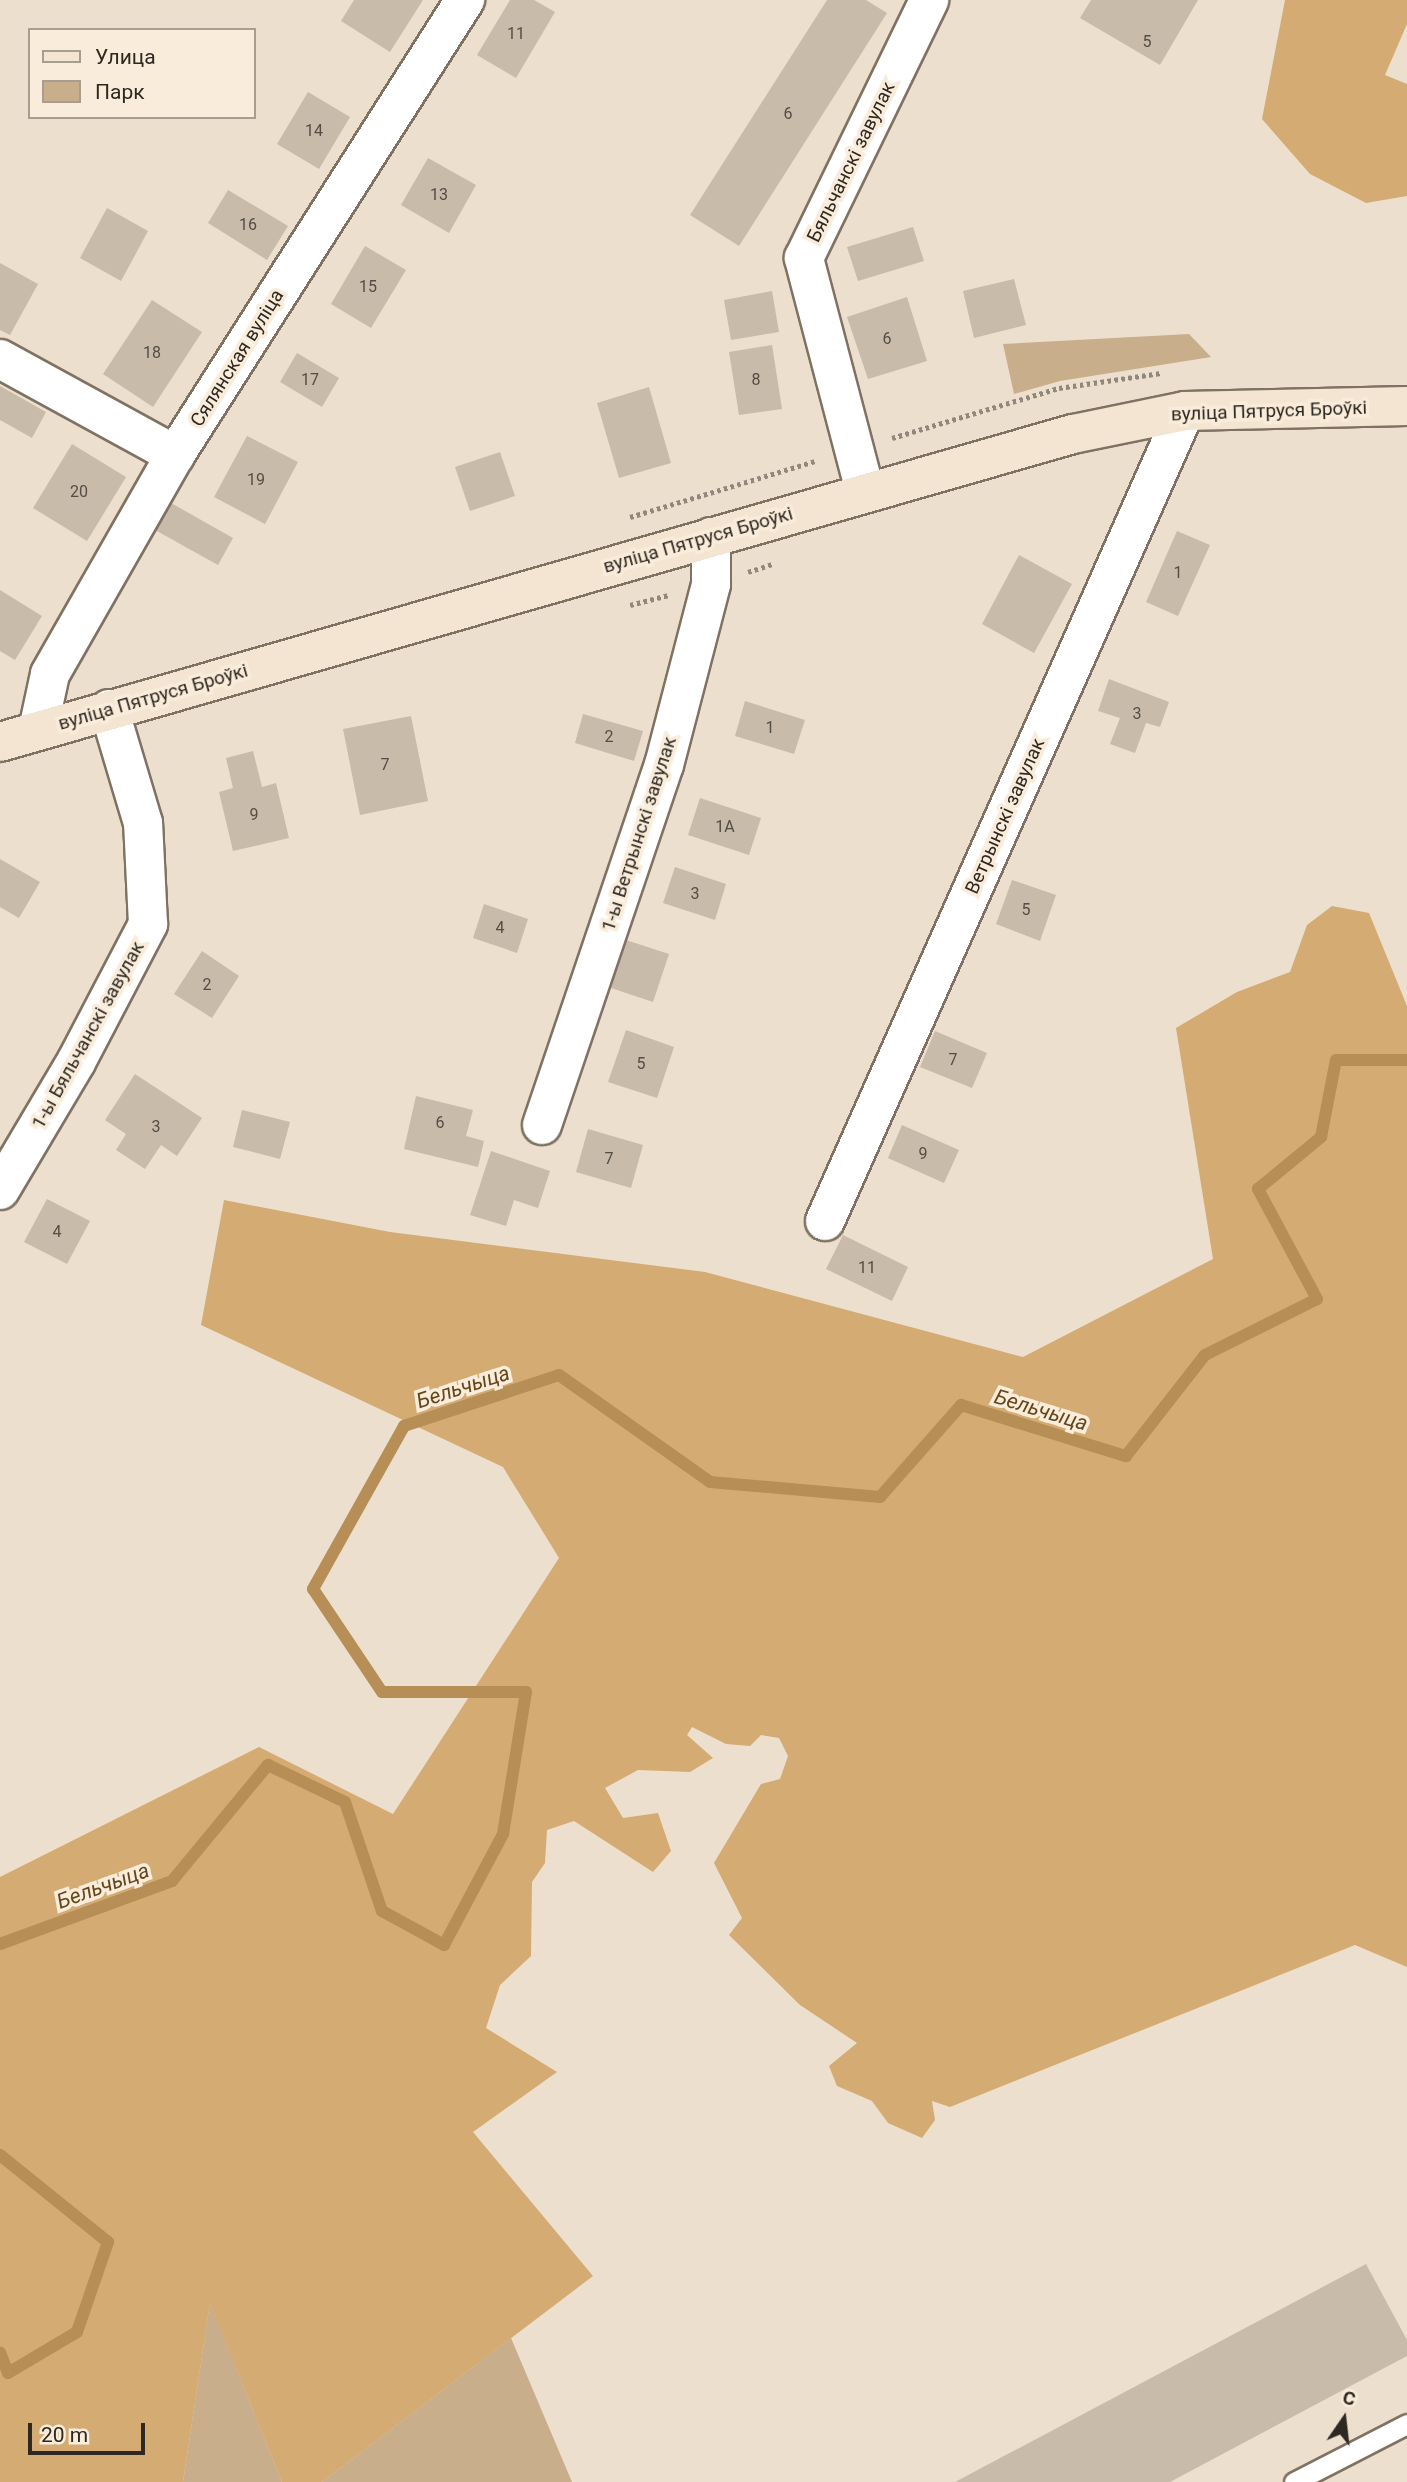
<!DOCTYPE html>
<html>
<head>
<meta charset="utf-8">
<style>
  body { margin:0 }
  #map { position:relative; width:1407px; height:2482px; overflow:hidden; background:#eddfcd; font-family:Roboto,sans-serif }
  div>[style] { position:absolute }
  .green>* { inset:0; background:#c9ae8b }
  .forest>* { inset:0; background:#d4ab72 }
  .stream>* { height:12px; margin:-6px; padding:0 6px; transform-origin:6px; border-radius:6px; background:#b68e56 }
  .building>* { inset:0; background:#c8bbaa }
  .path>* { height:4.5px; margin-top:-2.25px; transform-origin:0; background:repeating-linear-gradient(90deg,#91877b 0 3.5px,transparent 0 7px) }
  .roads { filter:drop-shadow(2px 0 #7f7262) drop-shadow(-2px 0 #7f7262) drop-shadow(0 2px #7f7262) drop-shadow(0 -2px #7f7262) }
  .lane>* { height:19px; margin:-9.5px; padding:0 9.5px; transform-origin:9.5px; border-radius:9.5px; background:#fff }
  .street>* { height:38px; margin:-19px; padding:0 19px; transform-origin:19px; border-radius:19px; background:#fff }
  .secondary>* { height:38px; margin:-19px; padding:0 19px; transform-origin:19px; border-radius:19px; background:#f3e5d1 }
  span { translate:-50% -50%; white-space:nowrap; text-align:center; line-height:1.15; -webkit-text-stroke:7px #faecda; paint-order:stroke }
  .number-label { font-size:16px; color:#544d43 }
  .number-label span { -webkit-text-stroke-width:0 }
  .street-label { font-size:19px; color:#2d2821 }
  .water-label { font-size:21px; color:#63461b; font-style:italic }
  .legend { position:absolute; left:28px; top:28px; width:228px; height:91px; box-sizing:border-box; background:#faecda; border:2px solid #a89e90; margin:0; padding:9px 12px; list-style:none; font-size:21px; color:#2d2821 }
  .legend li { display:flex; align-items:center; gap:14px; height:35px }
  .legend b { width:35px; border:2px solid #a89e90 }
  .north { position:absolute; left:1309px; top:2384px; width:70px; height:70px; -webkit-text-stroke:5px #faecda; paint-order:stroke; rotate:14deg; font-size:19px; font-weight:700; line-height:28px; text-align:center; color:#2d2821 }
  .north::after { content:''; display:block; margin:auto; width:24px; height:32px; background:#2d2821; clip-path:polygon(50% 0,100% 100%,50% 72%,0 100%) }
  .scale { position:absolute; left:28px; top:2423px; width:117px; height:32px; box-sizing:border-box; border:4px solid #2d2821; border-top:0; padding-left:9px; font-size:21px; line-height:24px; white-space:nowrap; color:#2d2821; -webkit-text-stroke:5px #faecda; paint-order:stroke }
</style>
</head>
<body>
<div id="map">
  <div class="green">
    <i style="clip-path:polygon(1189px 334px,1211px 357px,1060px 381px,1014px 394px,1003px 344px)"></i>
    <i style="clip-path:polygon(210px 2302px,282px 2482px,183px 2482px)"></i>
    <i style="clip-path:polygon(511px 2338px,572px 2482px,322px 2482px)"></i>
  </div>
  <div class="forest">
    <i style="clip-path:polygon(1285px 0,1407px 0,1407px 24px,1385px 75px,1407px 84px,1407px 196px,1366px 203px,1310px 174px,1262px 119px)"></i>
    <i style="clip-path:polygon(1332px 906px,1369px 913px,1407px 1006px,1407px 1967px,1355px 1945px,950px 2107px,932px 2101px,935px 2120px,922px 2138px,888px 2123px,872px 2101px,837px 2086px,829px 2066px,857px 2043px,800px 2005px,729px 1935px,742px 1918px,714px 1863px,761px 1784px,780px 1779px,788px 1756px,779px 1738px,761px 1735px,750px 1746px,726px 1744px,692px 1727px,687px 1735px,713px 1758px,690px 1772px,638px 1770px,605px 1788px,623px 1818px,658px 1813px,671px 1851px,653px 1872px,574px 1821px,547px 1830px,545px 1863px,532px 1882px,531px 1956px,500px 1985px,486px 2028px,557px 2072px,473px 2132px,593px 2276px,322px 2482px,282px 2482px,210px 2303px,183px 2482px,0 2482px,0 1877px,259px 1747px,393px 1814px,559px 1558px,503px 1467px,201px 1325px,224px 1200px,390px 1232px,705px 1272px,1023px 1357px,1213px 1259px,1176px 1028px,1237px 992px,1290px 972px,1307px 925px)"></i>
  </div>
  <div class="stream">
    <i style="left:0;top:1944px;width:183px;rotate:-20.1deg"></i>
    <i style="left:172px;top:1881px;width:151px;rotate:-50.4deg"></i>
    <i style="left:268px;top:1765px;width:85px;rotate:25.7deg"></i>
    <i style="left:345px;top:1802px;width:115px;rotate:71.3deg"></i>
    <i style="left:382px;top:1911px;width:71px;rotate:28.7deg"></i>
    <i style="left:444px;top:1945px;width:126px;rotate:-62deg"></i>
    <i style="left:503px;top:1834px;width:144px;rotate:-80.8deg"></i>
    <i style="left:526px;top:1692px;width:144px;rotate:180deg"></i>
    <i style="left:382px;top:1692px;width:124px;rotate:-123.8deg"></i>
    <i style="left:313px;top:1589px;width:187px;rotate:-60.8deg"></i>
    <i style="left:404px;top:1426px;width:163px;rotate:-18.2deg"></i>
    <i style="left:559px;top:1375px;width:185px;rotate:35.3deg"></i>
    <i style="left:710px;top:1482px;width:171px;rotate:5deg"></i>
    <i style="left:880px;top:1497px;width:123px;rotate:-48.6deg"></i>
    <i style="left:961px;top:1405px;width:173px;rotate:17.2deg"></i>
    <i style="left:1126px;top:1456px;width:128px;rotate:-52deg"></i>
    <i style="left:1205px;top:1355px;width:125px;rotate:-26.6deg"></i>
    <i style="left:1317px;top:1299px;width:125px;rotate:-118.2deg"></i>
    <i style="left:1258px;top:1189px;width:82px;rotate:-39.5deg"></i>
    <i style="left:1321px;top:1137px;width:78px;rotate:-79deg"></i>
    <i style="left:1336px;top:1060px;width:71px"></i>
    <i style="left:0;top:2155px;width:139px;rotate:38.9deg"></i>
    <i style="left:108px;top:2242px;width:95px;rotate:109deg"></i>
    <i style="left:77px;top:2332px;width:80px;rotate:149.3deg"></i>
    <i style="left:8px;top:2373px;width:22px;rotate:-111deg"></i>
  </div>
  <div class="building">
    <i style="clip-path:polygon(354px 0,423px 0,390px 52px,341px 21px)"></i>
    <i style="clip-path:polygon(510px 0,534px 0,555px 12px,516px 78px,477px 55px)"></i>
    <i style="clip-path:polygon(827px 0,866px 0,887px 13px,739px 246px,690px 215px)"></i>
    <i style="clip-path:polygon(1091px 0,1198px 0,1160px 65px,1080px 18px)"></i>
    <i style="clip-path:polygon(308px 92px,350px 117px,319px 169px,277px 144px)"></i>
    <i style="clip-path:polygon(428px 158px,476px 185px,449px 233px,401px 205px)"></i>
    <i style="clip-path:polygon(228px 190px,288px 226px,267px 260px,208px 223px)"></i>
    <i style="clip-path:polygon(107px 208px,148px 231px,121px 281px,80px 258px)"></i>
    <i style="clip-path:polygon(913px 227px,924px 261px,858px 281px,847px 247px)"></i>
    <i style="clip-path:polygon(365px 246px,406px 270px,371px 328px,331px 304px)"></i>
    <i style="clip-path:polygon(0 263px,38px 284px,10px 335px,0 330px)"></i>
    <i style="clip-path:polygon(1014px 279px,1026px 325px,974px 338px,963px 291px)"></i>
    <i style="clip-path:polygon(772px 291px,779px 332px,731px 340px,724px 300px)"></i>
    <i style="clip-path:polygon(907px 297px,927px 361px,868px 379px,847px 317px)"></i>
    <i style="clip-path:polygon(152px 300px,202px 332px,153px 407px,103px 374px)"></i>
    <i style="clip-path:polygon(772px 345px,782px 409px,739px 415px,729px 352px)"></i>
    <i style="clip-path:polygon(297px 353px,339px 378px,322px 407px,280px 382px)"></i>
    <i style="clip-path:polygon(0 386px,46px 412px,32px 438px,0 420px)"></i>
    <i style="clip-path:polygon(649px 387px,671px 463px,619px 478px,597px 403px)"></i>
    <i style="clip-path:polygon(247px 436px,298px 462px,265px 524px,214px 497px)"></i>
    <i style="clip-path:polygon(72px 444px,126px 477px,87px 541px,33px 508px)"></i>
    <i style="clip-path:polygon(500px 452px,515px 496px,470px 511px,455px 467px)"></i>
    <i style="clip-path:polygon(171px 503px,233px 538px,218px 565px,155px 530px)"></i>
    <i style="clip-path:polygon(1177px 531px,1210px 545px,1178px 616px,1146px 602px)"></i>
    <i style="clip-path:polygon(1019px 555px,1072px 584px,1034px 653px,982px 624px)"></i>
    <i style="clip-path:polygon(0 590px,42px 616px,15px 660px,0 651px)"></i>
    <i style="clip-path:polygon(1109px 679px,1169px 702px,1160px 727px,1146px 723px,1135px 753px,1110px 744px,1120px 718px,1098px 711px)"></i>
    <i style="clip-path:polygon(745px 701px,805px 720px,794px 754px,735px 736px)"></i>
    <i style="clip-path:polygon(583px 714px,643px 731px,634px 761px,575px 743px)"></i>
    <i style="clip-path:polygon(411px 716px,428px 801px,360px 815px,343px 729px)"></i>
    <i style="clip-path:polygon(253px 751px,262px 787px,276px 783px,289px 838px,233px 851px,219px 792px,233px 788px,226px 758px)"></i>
    <i style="clip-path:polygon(700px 798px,761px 818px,749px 855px,688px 835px)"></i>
    <i style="clip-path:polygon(0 859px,40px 882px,19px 918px,0 907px)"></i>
    <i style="clip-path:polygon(675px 867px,726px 884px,715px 920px,663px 903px)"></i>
    <i style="clip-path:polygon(1012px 880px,1056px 895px,1040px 941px,996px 924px)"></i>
    <i style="clip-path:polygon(484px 904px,528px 919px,517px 953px,473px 938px)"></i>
    <i style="clip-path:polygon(626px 940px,669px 954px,653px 1002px,611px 988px)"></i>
    <i style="clip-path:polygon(202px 951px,239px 976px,212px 1018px,174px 994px)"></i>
    <i style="clip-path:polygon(626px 1030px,674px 1047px,657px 1098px,608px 1082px)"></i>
    <i style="clip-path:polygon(935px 1031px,987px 1053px,972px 1088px,920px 1067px)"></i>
    <i style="clip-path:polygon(135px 1074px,202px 1118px,177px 1156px,161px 1145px,145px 1169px,116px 1150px,126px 1134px,105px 1120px)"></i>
    <i style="clip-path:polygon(416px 1096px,473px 1110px,466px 1136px,484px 1141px,478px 1167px,404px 1149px)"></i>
    <i style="clip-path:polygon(242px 1110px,290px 1122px,280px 1159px,233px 1147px)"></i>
    <i style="clip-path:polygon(902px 1125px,959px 1150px,944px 1183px,888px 1158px)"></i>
    <i style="clip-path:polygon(588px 1129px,643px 1145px,631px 1188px,576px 1172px)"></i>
    <i style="clip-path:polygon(491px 1151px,550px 1171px,538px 1208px,514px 1200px,506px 1226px,470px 1215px)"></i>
    <i style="clip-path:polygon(47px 1199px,90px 1221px,67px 1264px,24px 1242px)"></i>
    <i style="clip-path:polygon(843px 1235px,908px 1267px,892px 1301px,826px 1269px)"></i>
    <i style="clip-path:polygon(1366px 2264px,1407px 2340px,1407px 2356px,1170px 2482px,955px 2482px)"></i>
  </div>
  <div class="path">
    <i style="left:892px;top:438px;width:174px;rotate:-16.7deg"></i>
    <i style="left:1059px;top:388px;width:103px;rotate:-8.4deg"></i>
    <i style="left:630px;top:517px;width:194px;rotate:-16.8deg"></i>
    <i style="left:748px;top:572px;width:26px;rotate:-18deg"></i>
    <i style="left:630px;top:605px;width:40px;rotate:-14.4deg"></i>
  </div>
  <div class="roads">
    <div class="lane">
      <i style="left:1294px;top:2482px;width:127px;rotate:-27.2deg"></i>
    </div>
    <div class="street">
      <i style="left:0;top:359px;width:200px;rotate:28.7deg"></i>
      <i style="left:865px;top:491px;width:241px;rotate:-104.7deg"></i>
      <i style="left:804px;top:258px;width:287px;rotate:-64.1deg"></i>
      <i style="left:38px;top:730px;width:57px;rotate:-77.9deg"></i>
      <i style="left:50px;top:674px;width:252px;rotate:-60.3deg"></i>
      <i style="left:175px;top:455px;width:540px;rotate:-57.49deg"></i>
      <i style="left:542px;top:1125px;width:380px;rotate:-71.3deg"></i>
      <i style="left:664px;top:765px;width:187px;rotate:-75.4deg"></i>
      <i style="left:711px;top:584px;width:47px;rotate:-90deg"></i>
      <i style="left:0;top:1190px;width:149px;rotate:-59.3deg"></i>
      <i style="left:76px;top:1062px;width:156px;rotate:-62.4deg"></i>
      <i style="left:148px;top:924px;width:101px;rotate:-92.8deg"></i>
      <i style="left:143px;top:823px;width:119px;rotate:-106.6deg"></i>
      <i style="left:825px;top:1221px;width:886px;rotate:-66.04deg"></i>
    </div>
    <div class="secondary">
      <i style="left:0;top:742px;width:1116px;rotate:-16.02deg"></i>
      <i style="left:1073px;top:434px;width:114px;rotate:-11.6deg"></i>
      <i style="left:1185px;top:411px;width:222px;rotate:-1.3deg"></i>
    </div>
  </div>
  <div class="number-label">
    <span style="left:516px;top:34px">11</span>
    <span style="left:1147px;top:42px">5</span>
    <span style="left:788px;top:114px">6</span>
    <span style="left:314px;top:131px">14</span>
    <span style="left:439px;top:195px">13</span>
    <span style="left:248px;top:225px">16</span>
    <span style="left:368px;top:287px">15</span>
    <span style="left:887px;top:339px">6</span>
    <span style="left:152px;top:353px">18</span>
    <span style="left:310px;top:380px">17</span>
    <span style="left:756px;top:380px">8</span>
    <span style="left:256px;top:480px">19</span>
    <span style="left:79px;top:492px">20</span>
    <span style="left:1178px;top:573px">1</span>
    <span style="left:1137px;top:714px">3</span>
    <span style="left:770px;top:728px">1</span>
    <span style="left:609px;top:737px">2</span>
    <span style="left:385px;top:765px">7</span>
    <span style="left:254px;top:815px">9</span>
    <span style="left:725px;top:827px">1А</span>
    <span style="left:695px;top:894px">3</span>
    <span style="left:1026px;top:910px">5</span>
    <span style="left:500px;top:928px">4</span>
    <span style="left:207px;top:985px">2</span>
    <span style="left:953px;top:1060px">7</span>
    <span style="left:641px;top:1064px">5</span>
    <span style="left:440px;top:1123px">6</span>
    <span style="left:156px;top:1127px">3</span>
    <span style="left:923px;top:1154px">9</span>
    <span style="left:609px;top:1159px">7</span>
    <span style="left:57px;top:1232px">4</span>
    <span style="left:867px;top:1268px">11</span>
  </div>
  <div class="street-label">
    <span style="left:851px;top:162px;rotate:-64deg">Бяльчанскі завулак</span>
    <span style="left:237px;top:358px;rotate:-58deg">Сялянская вуліца</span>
    <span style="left:1269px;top:411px;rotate:-2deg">вуліца Пятруся Броўкі</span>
    <span style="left:698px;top:540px;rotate:-16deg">вуліца Пятруся Броўкі</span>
    <span style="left:153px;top:697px;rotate:-16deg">вуліца Пятруся Броўкі</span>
    <span style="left:1005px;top:816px;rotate:-66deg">Ветрынскі завулак</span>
    <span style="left:639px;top:834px;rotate:-72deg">1-ы Ветрынскі завулак</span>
    <span style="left:88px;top:1035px;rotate:-61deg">1-ы Бяльчанскі завулак</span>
  </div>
  <div class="water-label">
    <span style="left:463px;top:1387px;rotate:-18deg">Бельчыца</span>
    <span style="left:1041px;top:1410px;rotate:17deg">Бельчыца</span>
    <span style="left:103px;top:1886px;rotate:-20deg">Бельчыца</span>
  </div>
  <ul class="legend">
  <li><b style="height:9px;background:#f3e5d1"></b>Улица</li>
  <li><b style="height:19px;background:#c9ae8b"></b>Парк</li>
  </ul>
  <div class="north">С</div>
  <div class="scale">20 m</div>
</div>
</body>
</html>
